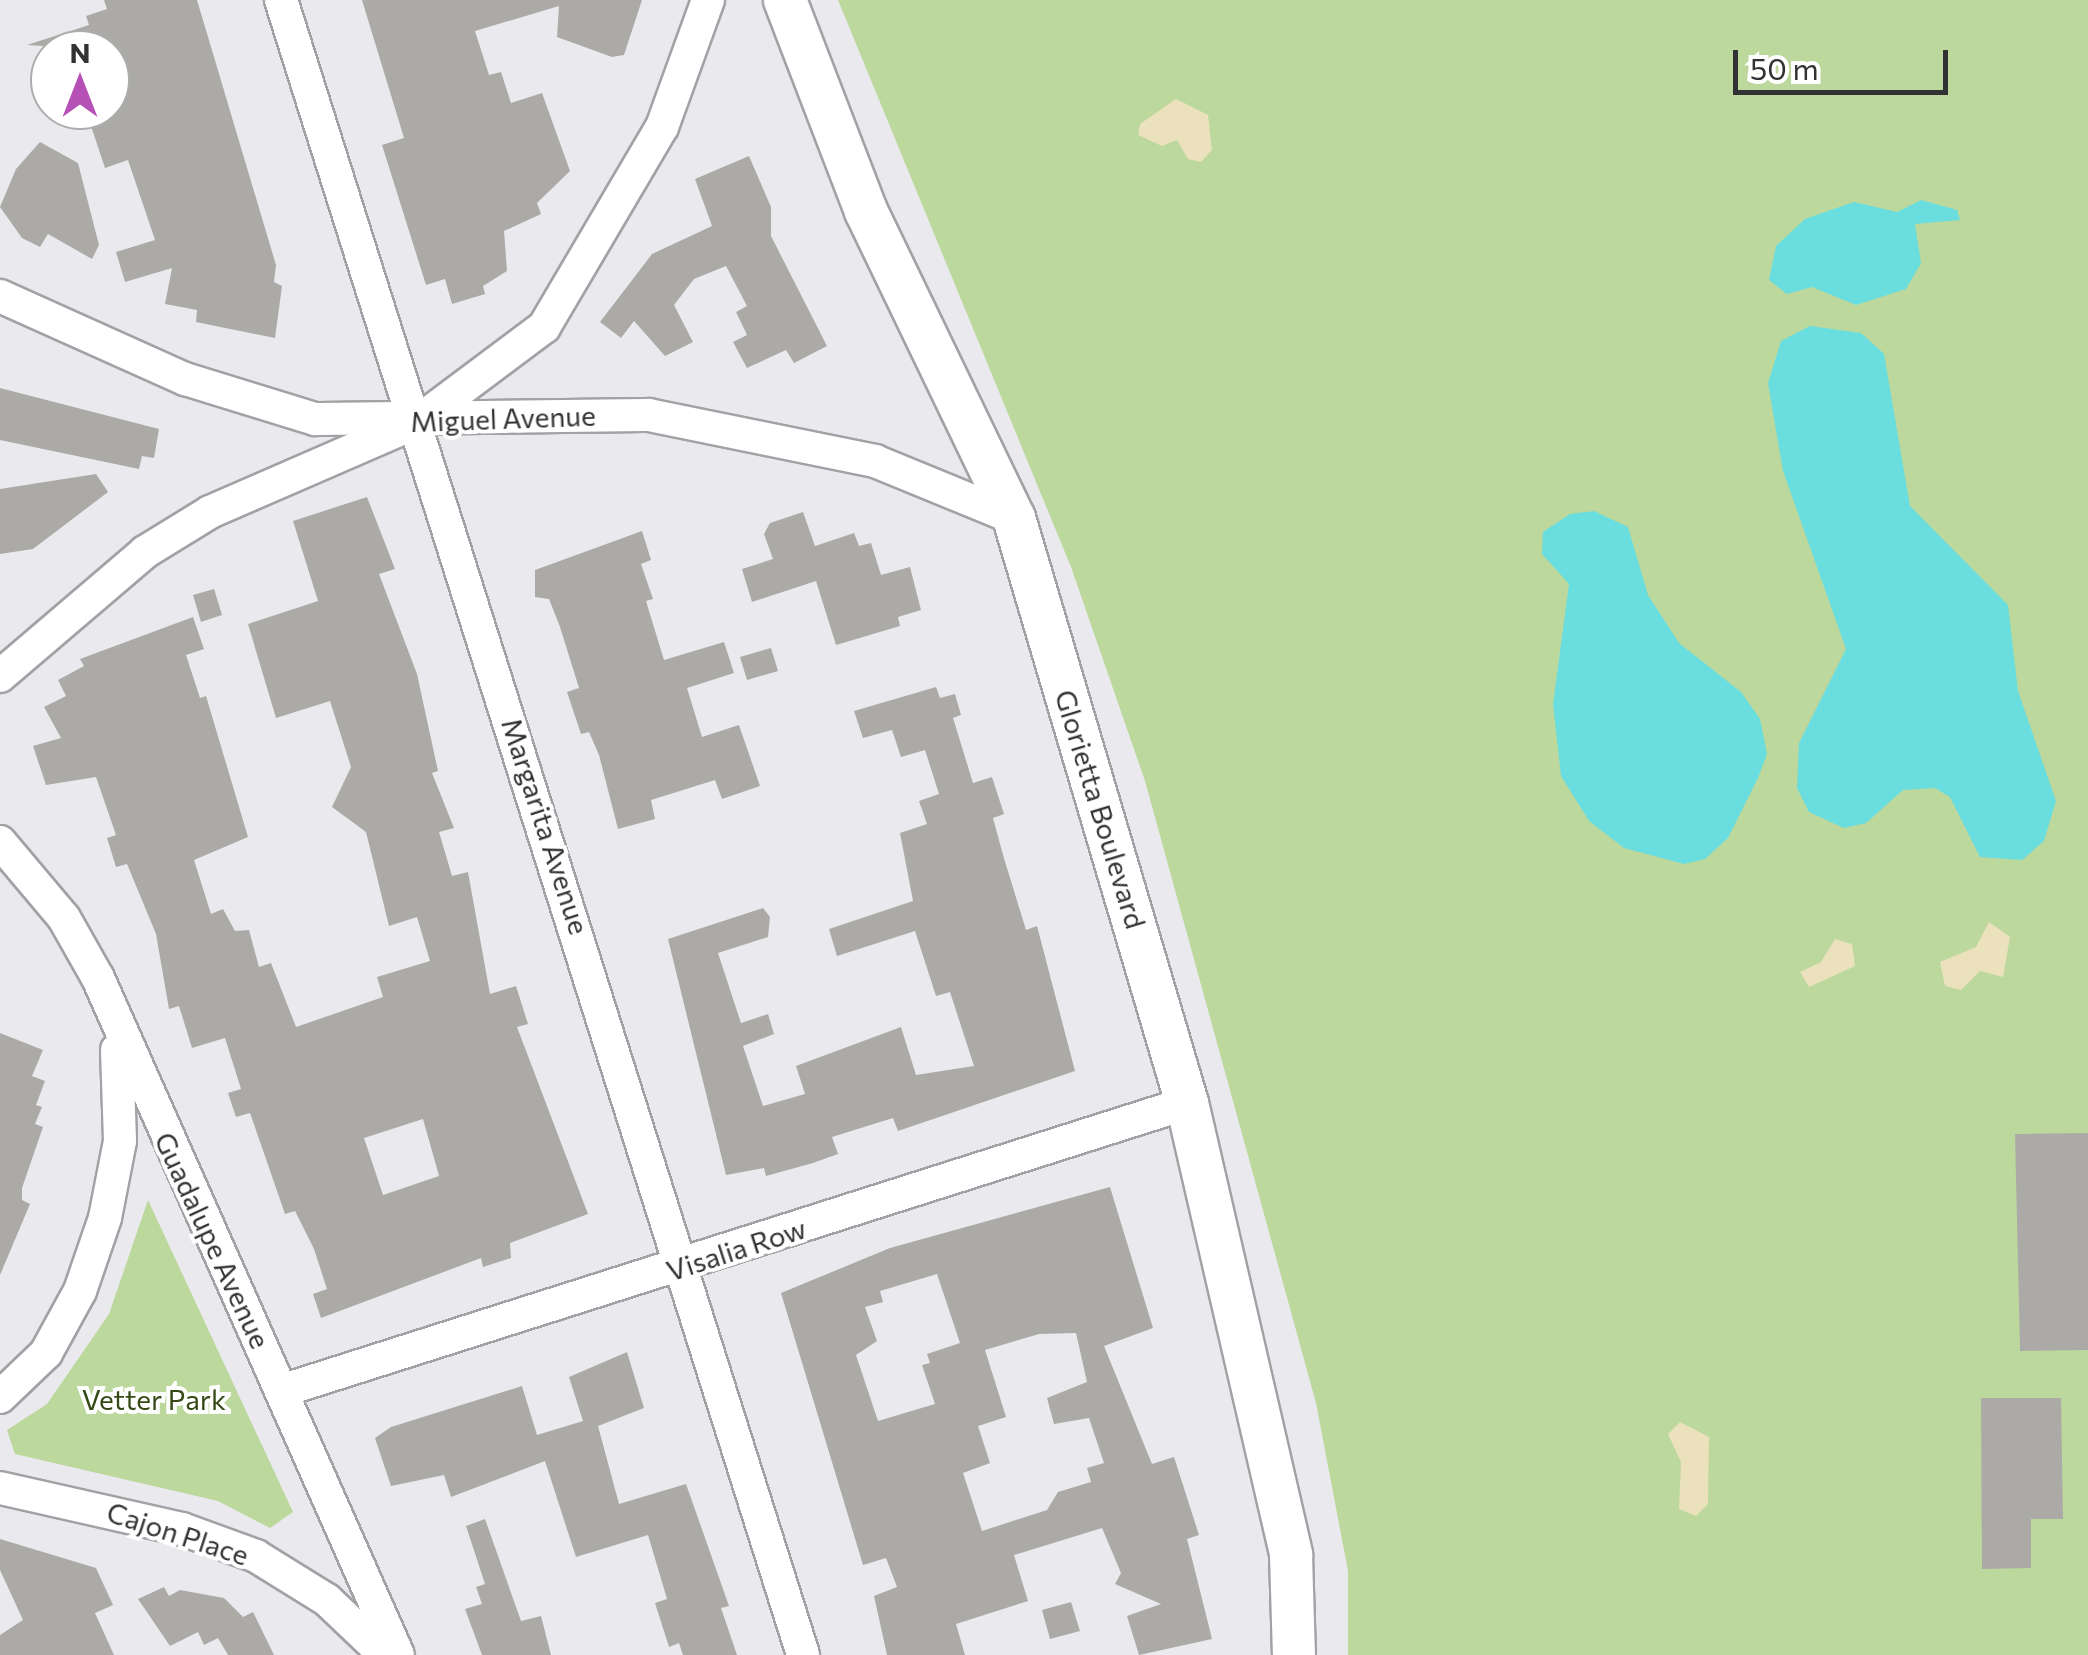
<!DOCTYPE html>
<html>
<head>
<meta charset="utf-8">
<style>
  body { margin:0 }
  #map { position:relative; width:2088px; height:1655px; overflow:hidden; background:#eaeaee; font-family:Commissioner,sans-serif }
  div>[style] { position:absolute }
  .green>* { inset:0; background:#bcd89c }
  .sand>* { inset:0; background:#ebe1bc }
  .water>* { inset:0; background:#6addde }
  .building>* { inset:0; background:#acaaa6 }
  .roads { filter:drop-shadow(2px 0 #a2a2a6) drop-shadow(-2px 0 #a2a2a6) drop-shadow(0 2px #a2a2a6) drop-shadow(0 -2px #a2a2a6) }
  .minor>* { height:32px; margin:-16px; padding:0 16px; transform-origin:16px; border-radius:16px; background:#fff }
  .tertiary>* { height:42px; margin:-21px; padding:0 21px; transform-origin:21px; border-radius:21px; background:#fff }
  span { translate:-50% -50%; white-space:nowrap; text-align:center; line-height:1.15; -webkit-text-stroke:8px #fff; paint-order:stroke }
  .street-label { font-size:28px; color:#323234 }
  .park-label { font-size:28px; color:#344915 }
  .north { position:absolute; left:30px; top:30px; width:100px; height:100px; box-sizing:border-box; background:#fff; border:2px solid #adadae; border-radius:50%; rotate:0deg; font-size:28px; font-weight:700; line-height:40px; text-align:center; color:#323234 }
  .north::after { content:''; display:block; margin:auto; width:35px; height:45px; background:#b550b5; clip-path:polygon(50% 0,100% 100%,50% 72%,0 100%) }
  .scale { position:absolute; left:1733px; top:50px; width:215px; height:45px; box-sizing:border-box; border:5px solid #323234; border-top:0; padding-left:12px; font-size:30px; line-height:35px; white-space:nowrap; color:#323234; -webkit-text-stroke:8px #fff; paint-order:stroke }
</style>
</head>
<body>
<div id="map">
  <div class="green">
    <i style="clip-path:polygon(838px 0,2088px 0,2088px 1655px,1348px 1655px,1348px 1571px,1316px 1403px,1145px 781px,1071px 567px)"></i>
    <i style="clip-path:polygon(148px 1200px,293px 1512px,270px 1528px,218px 1501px,15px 1454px,7px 1430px,47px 1404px,109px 1314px)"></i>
  </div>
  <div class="sand">
    <i style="clip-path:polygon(1176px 99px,1208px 115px,1212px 150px,1201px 162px,1188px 159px,1177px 140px,1162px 146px,1138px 135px,1140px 124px)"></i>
    <i style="clip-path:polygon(1989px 922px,2010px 937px,2003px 977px,1980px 971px,1961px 990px,1945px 986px,1940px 962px,1976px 947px)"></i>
    <i style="clip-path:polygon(1835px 939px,1852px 944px,1855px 966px,1809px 987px,1800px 972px,1821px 962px)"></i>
    <i style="clip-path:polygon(1680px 1422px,1709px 1437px,1708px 1504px,1696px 1516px,1679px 1509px,1681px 1462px,1668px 1434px)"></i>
  </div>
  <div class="water">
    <i style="clip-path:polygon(1921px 200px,1957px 210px,1960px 220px,1915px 224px,1921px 263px,1906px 289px,1856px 305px,1812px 287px,1787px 294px,1769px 280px,1776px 246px,1805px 219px,1854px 202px,1897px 212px)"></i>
    <i style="clip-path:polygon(1810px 326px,1861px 333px,1884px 354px,1910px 506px,2008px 605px,2018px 691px,2056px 801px,2044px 841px,2022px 860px,1980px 857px,1950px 797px,1935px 788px,1903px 790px,1866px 823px,1844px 828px,1809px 812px,1797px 788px,1799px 743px,1846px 649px,1783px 471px,1768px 383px,1781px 341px)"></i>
    <i style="clip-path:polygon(1594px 511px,1628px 527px,1648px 595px,1679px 643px,1741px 692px,1760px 719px,1767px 754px,1758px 778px,1728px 838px,1705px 859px,1684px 864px,1624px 848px,1589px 821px,1561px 776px,1553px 704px,1569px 584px,1542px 554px,1543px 532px,1570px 514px)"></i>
  </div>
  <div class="building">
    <i style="clip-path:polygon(104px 0,197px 0,276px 265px,274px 282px,282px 286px,275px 338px,196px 322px,197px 310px,165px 304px,172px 268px,125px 282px,116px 252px,155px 240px,128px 160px,105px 168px,91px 126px,110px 120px,110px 50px,27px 45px,89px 25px,86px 16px,107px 9px)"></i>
    <i style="clip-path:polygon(362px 0,642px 0,624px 55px,612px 57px,557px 37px,559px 6px,475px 31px,489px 75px,501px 72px,511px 103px,542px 93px,570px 171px,537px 203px,541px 214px,504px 231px,507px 271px,483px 286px,485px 294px,452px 304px,445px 279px,426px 285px,382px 145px,404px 138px)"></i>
    <i style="clip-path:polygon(40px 142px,78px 163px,99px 245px,92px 259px,48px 234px,40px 247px,22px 238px,0 207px,16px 169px)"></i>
    <i style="clip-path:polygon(749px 156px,771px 207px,771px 236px,827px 346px,794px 363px,786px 350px,747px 368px,733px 342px,747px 335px,736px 312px,747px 306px,726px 266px,694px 279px,674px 305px,693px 342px,665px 356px,634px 321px,621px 338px,600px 322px,652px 254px,712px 226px,695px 179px)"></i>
    <i style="clip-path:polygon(0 388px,159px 429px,154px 458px,142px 456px,139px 469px,0 440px)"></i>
    <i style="clip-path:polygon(96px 474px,108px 492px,33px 549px,0 554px,0 489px)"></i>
    <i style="clip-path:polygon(evenodd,367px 497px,395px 569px,379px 574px,417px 674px,438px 771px,432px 773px,454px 828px,439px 832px,452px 876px,468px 872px,490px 994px,516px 986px,528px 1024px,517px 1027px,588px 1214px,510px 1243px,511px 1258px,483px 1267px,481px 1258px,321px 1318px,313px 1294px,327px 1289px,314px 1249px,295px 1211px,285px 1214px,250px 1113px,236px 1117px,228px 1093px,241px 1089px,225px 1038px,192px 1048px,179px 1006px,169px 1009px,156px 934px,127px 864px,116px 867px,107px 838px,116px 835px,96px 777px,46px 785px,33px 746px,61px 738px,44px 707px,66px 696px,58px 680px,84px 666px,80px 659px,193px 617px,204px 649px,186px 655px,200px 698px,206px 696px,248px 837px,194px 860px,211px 914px,223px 909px,235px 931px,249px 930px,259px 967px,271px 963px,296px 1027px,383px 997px,377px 977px,430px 961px,417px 917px,389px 926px,366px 832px,332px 807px,351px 767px,330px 701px,276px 718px,248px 624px,318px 601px,293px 521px,367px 497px,423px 1119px,439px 1176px,383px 1195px,364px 1138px,423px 1119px)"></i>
    <i style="clip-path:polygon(803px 512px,815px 546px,854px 533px,859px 546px,871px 543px,881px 575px,910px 567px,921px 610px,898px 617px,900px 626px,836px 645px,816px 581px,752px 602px,742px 569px,773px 559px,764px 534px,770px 523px)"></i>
    <i style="clip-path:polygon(642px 531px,651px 560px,641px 564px,653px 599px,646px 601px,664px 660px,724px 642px,734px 673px,687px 688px,702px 737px,739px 725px,760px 786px,722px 799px,715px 780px,651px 800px,655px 819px,618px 829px,599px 755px,589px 732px,581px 734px,567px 692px,579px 688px,560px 627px,549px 599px,535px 597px,535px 570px)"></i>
    <i style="clip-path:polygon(214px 589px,222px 615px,201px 622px,193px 595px)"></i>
    <i style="clip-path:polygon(771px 648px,778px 671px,747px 680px,740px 657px)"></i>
    <i style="clip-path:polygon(936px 687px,940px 698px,955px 694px,961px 715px,953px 718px,973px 783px,992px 777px,1004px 814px,993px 818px,1003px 855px,1026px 930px,1037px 926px,1075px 1071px,898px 1131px,893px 1118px,832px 1137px,838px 1154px,813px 1163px,766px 1176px,764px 1168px,726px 1175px,668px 939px,763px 908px,770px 917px,768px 937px,718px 953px,741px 1023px,768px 1014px,774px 1034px,743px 1046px,763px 1106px,805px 1094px,796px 1066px,901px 1027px,916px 1075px,974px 1066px,950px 992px,936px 996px,915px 931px,837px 956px,829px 929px,913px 901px,900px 833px,927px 824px,919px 801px,939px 794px,925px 750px,901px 757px,892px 730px,863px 738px,854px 711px)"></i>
    <i style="clip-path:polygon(0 1033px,43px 1050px,32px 1076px,45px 1081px,36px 1105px,42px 1107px,35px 1124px,43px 1127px,22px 1188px,22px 1200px,30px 1204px,0 1275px)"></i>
    <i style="clip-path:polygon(2088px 1133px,2088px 1350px,2020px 1351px,2015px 1134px)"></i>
    <i style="clip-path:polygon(evenodd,1110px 1187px,1153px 1328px,1104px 1346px,1152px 1464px,1174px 1457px,1199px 1535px,1187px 1539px,1212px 1639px,1139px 1655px,1127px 1616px,1161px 1604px,1115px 1584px,1121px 1573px,1102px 1528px,1014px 1555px,1028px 1601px,956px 1624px,965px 1655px,887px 1655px,874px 1596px,897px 1587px,886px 1558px,863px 1565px,781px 1293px,890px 1248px,1110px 1187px,937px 1274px,960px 1343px,927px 1354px,930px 1363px,922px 1365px,935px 1404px,878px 1421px,856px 1355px,877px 1341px,865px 1307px,883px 1302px,880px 1291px,937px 1274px,1110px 1187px,1076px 1333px,1087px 1382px,1047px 1398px,1054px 1424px,1089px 1418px,1104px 1463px,1087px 1468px,1091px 1482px,1058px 1492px,1047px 1510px,982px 1531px,963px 1473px,990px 1463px,978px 1426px,1006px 1417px,985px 1350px,1039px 1334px,1076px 1333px)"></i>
    <i style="clip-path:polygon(627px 1352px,644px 1408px,598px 1426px,619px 1504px,686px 1484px,729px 1606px,721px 1608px,737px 1655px,683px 1655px,679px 1643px,669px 1647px,655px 1603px,667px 1599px,648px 1535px,576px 1557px,545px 1461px,451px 1497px,444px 1475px,391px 1486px,375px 1438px,391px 1427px,522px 1386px,537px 1435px,583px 1421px,569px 1377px)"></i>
    <i style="clip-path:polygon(1981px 1398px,2061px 1398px,2063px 1519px,2031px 1519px,2031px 1568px,1982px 1569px)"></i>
    <i style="clip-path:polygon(485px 1519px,521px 1621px,541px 1616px,551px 1655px,482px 1655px,465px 1609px,482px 1604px,476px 1587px,485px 1584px,466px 1526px)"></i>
    <i style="clip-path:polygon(0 1539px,96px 1568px,113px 1605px,95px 1613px,114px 1655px,0 1655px,0 1635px,23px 1620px,0 1570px)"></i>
    <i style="clip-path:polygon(164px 1587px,169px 1596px,180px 1590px,224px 1598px,243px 1617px,253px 1612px,274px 1655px,228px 1655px,218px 1638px,204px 1645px,198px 1632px,170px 1646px,138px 1599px)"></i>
    <i style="clip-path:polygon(1071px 1602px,1080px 1631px,1050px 1639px,1042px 1610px)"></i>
  </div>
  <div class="roads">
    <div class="minor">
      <i style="left:281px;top:0;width:1735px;rotate:72.49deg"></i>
      <i style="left:0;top:296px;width:203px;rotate:24.2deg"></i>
      <i style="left:185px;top:379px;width:136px;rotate:17.1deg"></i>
      <i style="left:315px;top:419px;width:334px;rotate:-0.7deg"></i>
      <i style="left:649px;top:415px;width:231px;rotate:11.5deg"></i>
      <i style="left:875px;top:461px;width:150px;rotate:22.3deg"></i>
      <i style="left:0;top:676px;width:191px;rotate:-40.5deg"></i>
      <i style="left:145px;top:552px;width:76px;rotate:-31.6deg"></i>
      <i style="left:210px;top:512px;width:226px;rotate:-23.5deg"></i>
      <i style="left:417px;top:422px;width:159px;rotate:-36.8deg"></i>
      <i style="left:544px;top:327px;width:232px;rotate:-59.5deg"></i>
      <i style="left:662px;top:127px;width:135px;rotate:-70.1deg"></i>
      <i style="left:0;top:842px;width:99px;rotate:49.9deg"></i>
      <i style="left:64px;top:918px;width:69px;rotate:60.5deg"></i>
      <i style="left:98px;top:978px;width:740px;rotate:66.1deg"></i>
      <i style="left:284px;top:1390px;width:948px;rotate:-17.63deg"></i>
      <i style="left:0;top:1397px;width:64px;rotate:-43.7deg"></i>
      <i style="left:46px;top:1353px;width:71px;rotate:-61.3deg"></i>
      <i style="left:80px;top:1291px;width:77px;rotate:-71.1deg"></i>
      <i style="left:105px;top:1218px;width:78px;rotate:-79deg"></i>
      <i style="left:120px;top:1141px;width:91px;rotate:-91.9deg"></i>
      <i style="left:0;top:1488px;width:187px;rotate:12.7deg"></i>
      <i style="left:182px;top:1529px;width:79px;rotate:20deg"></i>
      <i style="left:256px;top:1556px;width:84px;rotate:31.8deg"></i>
      <i style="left:327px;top:1600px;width:80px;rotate:43.5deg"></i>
    </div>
    <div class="tertiary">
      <i style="left:785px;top:0;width:226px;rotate:69deg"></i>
      <i style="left:866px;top:211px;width:341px;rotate:64.3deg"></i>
      <i style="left:1014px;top:518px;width:610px;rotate:73.53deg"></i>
      <i style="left:1187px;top:1103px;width:464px;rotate:77deg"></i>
      <i style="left:1291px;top:1555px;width:100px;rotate:88.3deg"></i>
    </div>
  </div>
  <div class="street-label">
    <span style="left:503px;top:418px;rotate:-2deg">Miguel Avenue</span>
    <span style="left:1101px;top:809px;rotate:73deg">Glorietta Boulevard</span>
    <span style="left:546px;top:826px;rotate:72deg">Margarita Avenue</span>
    <span style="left:213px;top:1240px;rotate:65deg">Guadalupe Avenue</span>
    <span style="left:736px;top:1249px;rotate:-18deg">Visalia Row</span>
    <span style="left:178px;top:1533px;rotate:18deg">Cajon Place</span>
  </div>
  <div class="park-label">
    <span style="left:154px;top:1399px">Vetter Park</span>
  </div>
  <div class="north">N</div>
  <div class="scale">50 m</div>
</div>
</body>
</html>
